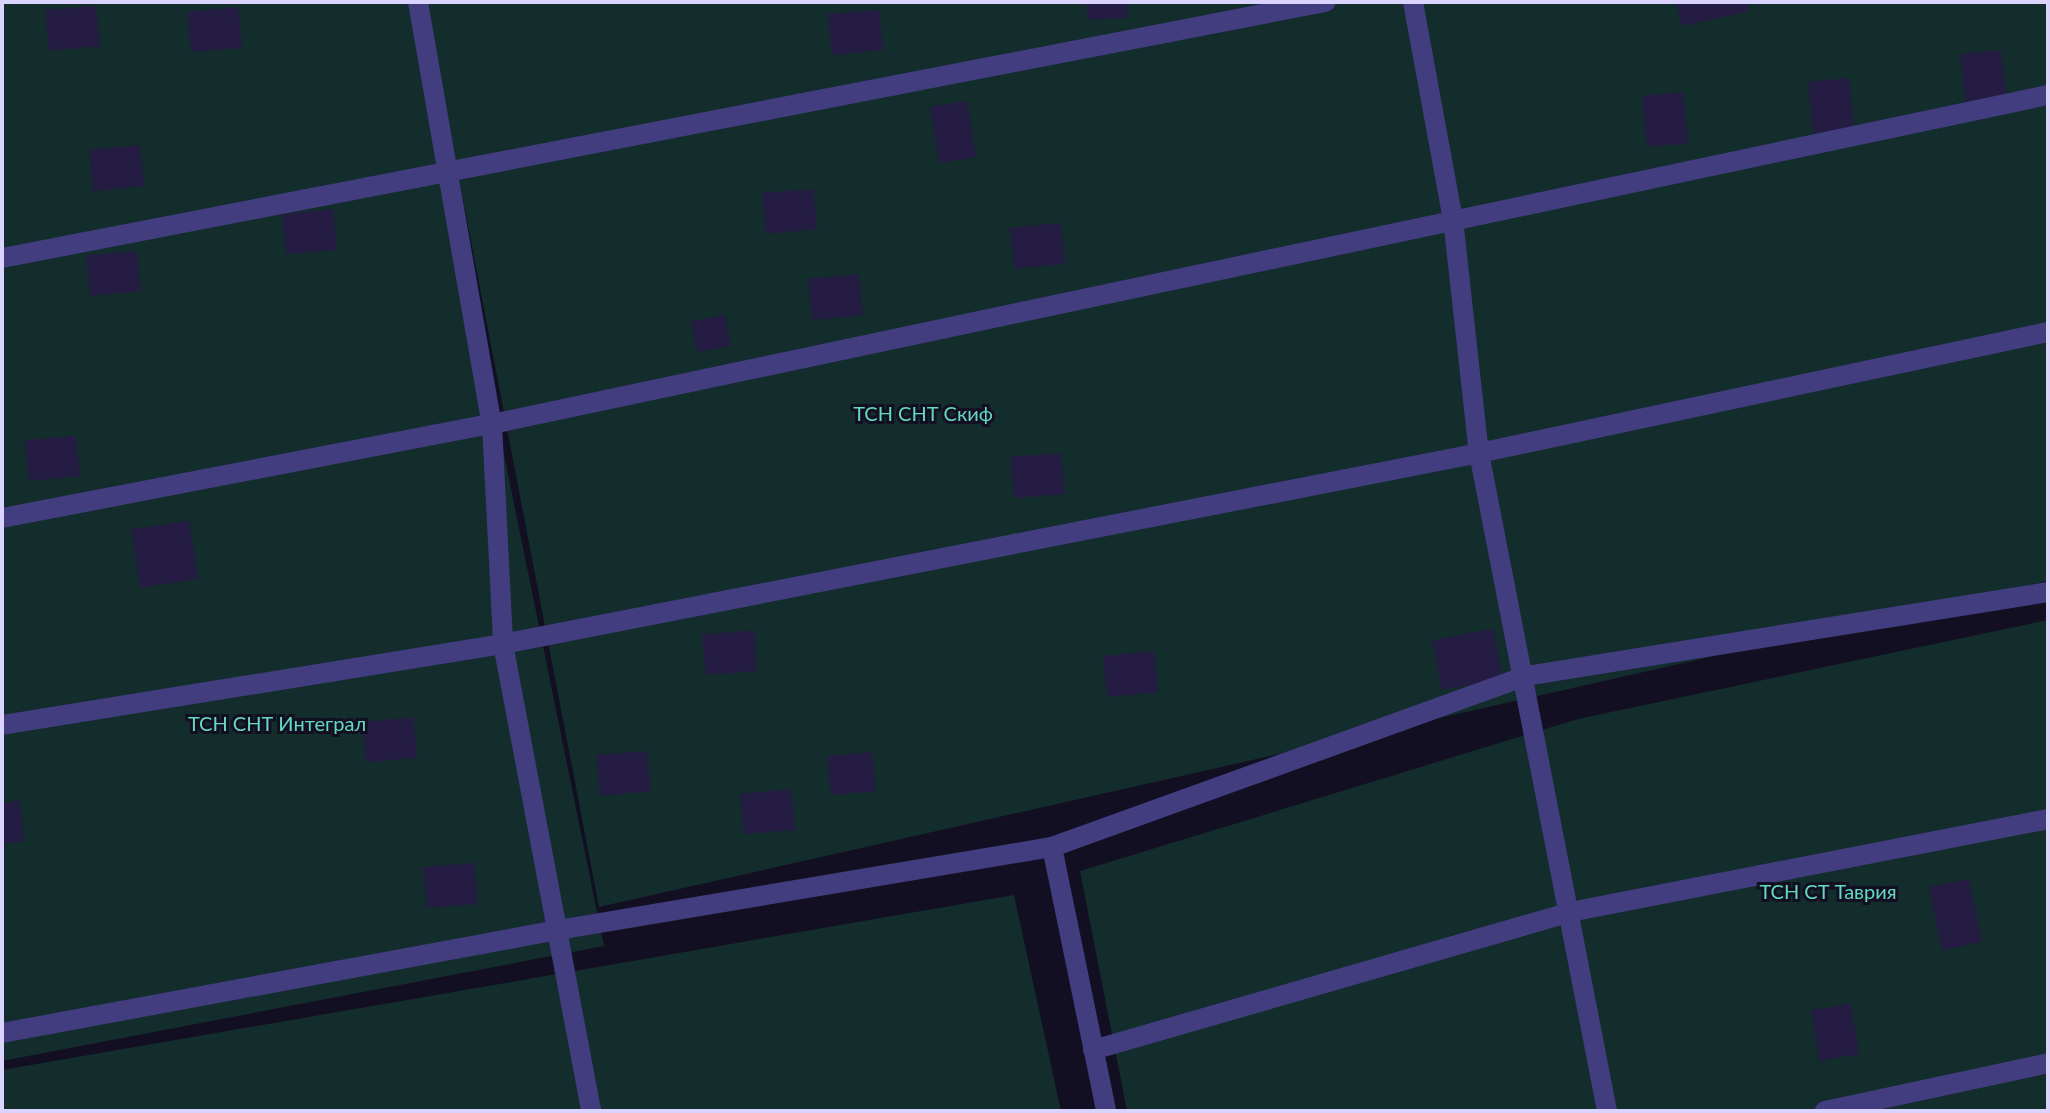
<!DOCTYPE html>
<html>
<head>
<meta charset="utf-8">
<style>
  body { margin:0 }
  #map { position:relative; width:2050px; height:1113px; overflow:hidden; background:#130f23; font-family:Lato,sans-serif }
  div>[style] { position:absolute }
  .green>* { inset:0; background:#132c2c }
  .building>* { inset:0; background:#251c43 }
  .minor>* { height:20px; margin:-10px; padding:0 10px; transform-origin:10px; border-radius:10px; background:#413d7f }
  span { translate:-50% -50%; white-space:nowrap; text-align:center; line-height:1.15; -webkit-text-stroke:6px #130f23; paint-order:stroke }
  .park-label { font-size:20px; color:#63d9bd }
  .frame { position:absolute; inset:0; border:4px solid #d9d3fd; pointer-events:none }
</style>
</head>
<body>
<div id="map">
  <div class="green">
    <i style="clip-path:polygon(2px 2px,412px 2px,604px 946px,2px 1061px)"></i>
    <i style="clip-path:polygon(425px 2px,2048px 2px,2048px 581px,599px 907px)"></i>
    <i style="clip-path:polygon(2048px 620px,2048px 1111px,1127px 1111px,1080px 871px,1578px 719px)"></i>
    <i style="clip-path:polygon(1014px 895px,1061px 1111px,2px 1111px,2px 1070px)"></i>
  </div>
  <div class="building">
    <i style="clip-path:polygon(1086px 2px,1127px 2px,1128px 17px,1088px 20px)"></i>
    <i style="clip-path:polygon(1676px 2px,1747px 2px,1749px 11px,1682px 26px)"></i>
    <i style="clip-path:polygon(96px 6px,100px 46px,49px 51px,45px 10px)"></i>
    <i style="clip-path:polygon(238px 7px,242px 48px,191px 52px,187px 12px)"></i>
    <i style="clip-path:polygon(879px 10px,883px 50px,832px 55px,828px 14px)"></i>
    <i style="clip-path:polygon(2001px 50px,2007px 101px,1966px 105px,1960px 54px)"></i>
    <i style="clip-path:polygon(1849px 78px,1854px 129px,1813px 133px,1808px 82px)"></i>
    <i style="clip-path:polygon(1683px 92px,1688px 143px,1647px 147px,1642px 96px)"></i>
    <i style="clip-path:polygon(967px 101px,976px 157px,939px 163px,930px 107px)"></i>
    <i style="clip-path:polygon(140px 145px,144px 186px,93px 191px,89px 150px)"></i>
    <i style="clip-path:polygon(813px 189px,817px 229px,766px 234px,762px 193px)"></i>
    <i style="clip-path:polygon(333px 209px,337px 250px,286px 254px,282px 214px)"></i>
    <i style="clip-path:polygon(1061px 223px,1065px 264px,1014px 269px,1010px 228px)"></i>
    <i style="clip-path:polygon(137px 251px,141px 291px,90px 296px,86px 255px)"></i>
    <i style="clip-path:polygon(859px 274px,863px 315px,812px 320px,808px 279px)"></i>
    <i style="clip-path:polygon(725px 315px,731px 346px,697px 352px,691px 321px)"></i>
    <i style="clip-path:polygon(76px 436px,80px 476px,29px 481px,25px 440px)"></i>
    <i style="clip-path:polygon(1061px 453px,1065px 494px,1014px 498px,1010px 457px)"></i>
    <i style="clip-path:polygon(189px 521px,198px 579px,140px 588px,131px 529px)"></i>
    <i style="clip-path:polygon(1493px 629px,1503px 679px,1442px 690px,1432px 640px)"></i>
    <i style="clip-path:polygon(754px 630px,757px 671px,706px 675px,702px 635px)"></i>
    <i style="clip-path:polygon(1154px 651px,1158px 692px,1107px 697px,1103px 656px)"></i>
    <i style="clip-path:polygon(413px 717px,417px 758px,366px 762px,362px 722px)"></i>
    <i style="clip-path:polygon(647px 751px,651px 791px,600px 796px,596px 755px)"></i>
    <i style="clip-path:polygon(872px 752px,876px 791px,831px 795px,827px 756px)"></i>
    <i style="clip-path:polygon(791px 789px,795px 830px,744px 834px,740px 794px)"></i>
    <i style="clip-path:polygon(20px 801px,24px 841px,2px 844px,2px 803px)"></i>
    <i style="clip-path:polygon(474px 863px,478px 904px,427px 908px,423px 867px)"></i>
    <i style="clip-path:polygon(1969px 879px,1982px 942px,1942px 950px,1929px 887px)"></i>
    <i style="clip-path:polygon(1851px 1004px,1859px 1054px,1819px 1061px,1811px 1010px)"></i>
  </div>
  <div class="minor">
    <i style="left:418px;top:2px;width:428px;rotate:80.1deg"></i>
    <i style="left:492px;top:424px;width:220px;rotate:87.1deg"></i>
    <i style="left:503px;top:644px;width:475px;rotate:79.3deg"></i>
    <i style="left:1413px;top:2px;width:221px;rotate:79.6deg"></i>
    <i style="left:1453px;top:219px;width:235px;rotate:83.7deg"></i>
    <i style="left:1479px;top:453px;width:670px;rotate:78.99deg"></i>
    <i style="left:2px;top:258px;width:1348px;rotate:-10.95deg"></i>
    <i style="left:2px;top:518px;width:499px;rotate:-10.9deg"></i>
    <i style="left:492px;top:424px;width:1590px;rotate:-11.94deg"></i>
    <i style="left:2px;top:725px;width:508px;rotate:-9.18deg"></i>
    <i style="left:503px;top:644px;width:995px;rotate:-11.07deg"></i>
    <i style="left:1479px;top:453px;width:582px;rotate:-12.01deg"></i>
    <i style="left:1052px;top:847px;width:269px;rotate:78.4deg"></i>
    <i style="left:2px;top:1033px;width:565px;rotate:-10.5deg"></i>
    <i style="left:558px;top:930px;width:501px;rotate:-9.54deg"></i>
    <i style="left:1052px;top:847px;width:504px;rotate:-19.84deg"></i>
    <i style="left:1526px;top:676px;width:529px;rotate:-9.14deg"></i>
    <i style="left:1093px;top:1050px;width:497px;rotate:-16.1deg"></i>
    <i style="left:1570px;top:912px;width:487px;rotate:-11deg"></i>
    <i style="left:1825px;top:1111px;width:228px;rotate:-12.1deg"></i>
  </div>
  <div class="park-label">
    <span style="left:923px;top:413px">ТСН СНТ Скиф</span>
    <span style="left:277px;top:723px">ТСН СНТ Интеграл</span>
    <span style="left:1828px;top:891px">ТСН СТ Таврия</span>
  </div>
  <div class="frame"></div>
</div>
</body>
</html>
